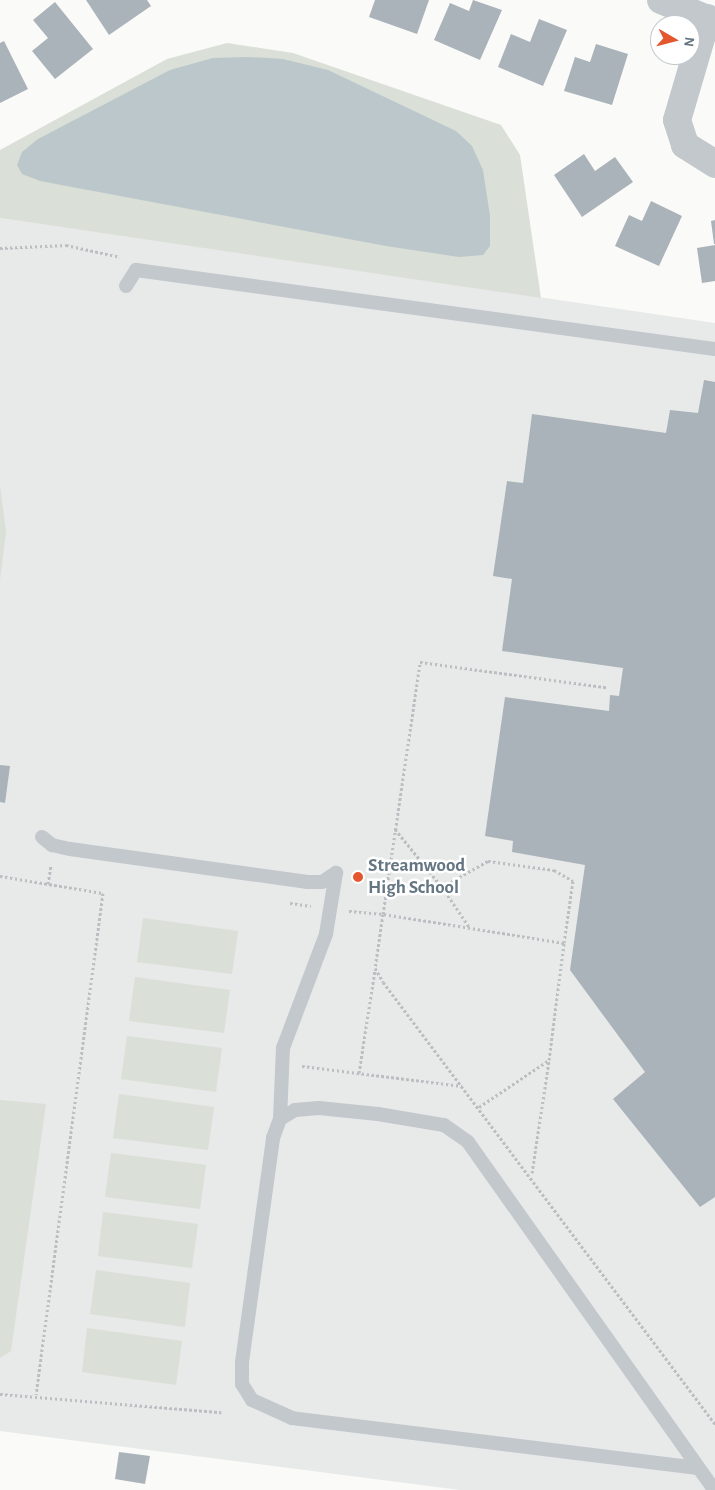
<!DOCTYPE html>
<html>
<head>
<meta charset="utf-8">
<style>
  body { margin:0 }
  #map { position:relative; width:715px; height:1490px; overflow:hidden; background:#fafaf8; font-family:"Alegreya Sans",sans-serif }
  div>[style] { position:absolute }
  .built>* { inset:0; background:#e8e9e9 }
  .green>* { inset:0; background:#dadfd7 }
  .water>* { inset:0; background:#bbc7cb }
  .building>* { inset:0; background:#aab3b9 }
  .path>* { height:3px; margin-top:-1.5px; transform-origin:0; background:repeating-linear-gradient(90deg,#bbbfc2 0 2.5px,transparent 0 5px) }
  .service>* { height:14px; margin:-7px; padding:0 7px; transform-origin:7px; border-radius:7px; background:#c3c8cc }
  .minor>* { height:28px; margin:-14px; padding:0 14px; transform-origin:14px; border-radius:14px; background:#c3c8cc }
  .dots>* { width:14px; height:14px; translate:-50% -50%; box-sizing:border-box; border:2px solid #fff; border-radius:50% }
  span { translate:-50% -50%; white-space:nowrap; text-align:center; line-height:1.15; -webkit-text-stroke:5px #fff; paint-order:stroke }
  .poi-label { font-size:19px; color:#657683; font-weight:700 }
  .left { translate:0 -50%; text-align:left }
  .north { position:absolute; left:650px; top:15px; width:50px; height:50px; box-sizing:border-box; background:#fff; border:1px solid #c1c8cd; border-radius:50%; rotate:98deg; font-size:14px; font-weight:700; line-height:20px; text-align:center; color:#657683 }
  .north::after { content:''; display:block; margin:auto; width:18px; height:22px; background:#e4572e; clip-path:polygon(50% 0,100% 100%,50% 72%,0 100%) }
</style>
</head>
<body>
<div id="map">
  <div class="built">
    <i style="clip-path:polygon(0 218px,715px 323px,715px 1490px,460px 1490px,0 1431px)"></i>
  </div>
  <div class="green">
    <i style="clip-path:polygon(227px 43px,293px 53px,501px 125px,520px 155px,541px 298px,0 218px,0 150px,167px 59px)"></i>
    <i style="clip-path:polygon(0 485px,6px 532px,0 580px)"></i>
    <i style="clip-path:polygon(143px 918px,238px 931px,232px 974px,137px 962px)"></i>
    <i style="clip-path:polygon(135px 977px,230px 990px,224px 1033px,129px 1021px)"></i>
    <i style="clip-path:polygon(127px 1036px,222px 1048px,216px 1092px,121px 1079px)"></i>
    <i style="clip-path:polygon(119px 1094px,214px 1107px,208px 1150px,113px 1138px)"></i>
    <i style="clip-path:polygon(0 1100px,46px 1104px,11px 1351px,0 1358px)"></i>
    <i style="clip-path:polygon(111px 1153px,206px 1165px,200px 1209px,105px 1197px)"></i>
    <i style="clip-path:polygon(103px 1212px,198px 1224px,192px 1268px,98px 1256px)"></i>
    <i style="clip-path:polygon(96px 1270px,190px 1283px,185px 1327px,90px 1314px)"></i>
    <i style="clip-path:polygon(87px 1328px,182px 1341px,176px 1385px,82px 1372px)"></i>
  </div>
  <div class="water">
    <i style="clip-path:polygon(248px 57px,283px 59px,328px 70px,456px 131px,472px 146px,483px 170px,490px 216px,490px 246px,483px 255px,459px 257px,386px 246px,40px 181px,22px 174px,17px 165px,22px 152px,38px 139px,170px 70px,213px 58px)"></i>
  </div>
  <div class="building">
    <i style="clip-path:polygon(86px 0,147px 0,151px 6px,109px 35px)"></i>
    <i style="clip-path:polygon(375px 0,429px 0,417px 34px,369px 17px)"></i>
    <i style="clip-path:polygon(473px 0,502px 10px,480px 60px,434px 40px,450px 3px,469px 11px)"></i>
    <i style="clip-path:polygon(55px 2px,93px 49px,55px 79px,32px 51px,48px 38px,33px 20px)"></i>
    <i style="clip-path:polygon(539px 19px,567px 30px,543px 86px,498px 67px,511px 34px,530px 42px)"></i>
    <i style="clip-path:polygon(4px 41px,28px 89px,0 103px,0 43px)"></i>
    <i style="clip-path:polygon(596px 44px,628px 54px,612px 105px,564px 91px,575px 57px,590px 62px)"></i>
    <i style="clip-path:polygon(584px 154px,595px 171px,615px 157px,633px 182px,582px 217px,554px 175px)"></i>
    <i style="clip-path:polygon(651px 201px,682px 216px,659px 266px,615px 246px,629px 215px,642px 221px)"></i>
    <i style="clip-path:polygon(715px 220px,715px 244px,714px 244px,711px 221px)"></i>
    <i style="clip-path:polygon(715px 245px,715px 281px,702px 283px,697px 248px)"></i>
    <i style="clip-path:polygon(704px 380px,715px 382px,715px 1197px,700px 1207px,613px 1099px,645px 1072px,570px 970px,585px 865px,512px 852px,513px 841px,485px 836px,505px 697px,609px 711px,610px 695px,619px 696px,623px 668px,502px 651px,512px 579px,493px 576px,507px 481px,523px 483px,532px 414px,666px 433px,670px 410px,698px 413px)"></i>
    <i style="clip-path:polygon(0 765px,10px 766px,5px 803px,0 802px)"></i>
    <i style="clip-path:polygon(119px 1452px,150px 1456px,145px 1484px,115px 1479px)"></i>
  </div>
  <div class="path">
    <i style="left:0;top:248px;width:66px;rotate:-2.6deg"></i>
    <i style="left:66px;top:245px;width:55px;rotate:12.5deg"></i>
    <i style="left:395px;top:829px;width:75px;rotate:51deg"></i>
    <i style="left:442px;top:887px;width:53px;rotate:-29.5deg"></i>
    <i style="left:488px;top:861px;width:67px;rotate:7.8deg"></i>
    <i style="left:554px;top:870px;width:22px;rotate:30deg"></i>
    <i style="left:573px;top:881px;width:63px;rotate:98.3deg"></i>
    <i style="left:0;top:876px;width:104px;rotate:9.4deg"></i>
    <i style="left:103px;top:893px;width:506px;rotate:97.6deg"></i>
    <i style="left:48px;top:884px;width:19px;rotate:-81deg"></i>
    <i style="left:442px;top:887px;width:50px;rotate:55.7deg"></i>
    <i style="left:290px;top:903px;width:21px;rotate:8deg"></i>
    <i style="left:349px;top:911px;width:34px;rotate:5deg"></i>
    <i style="left:383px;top:914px;width:255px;rotate:-81.6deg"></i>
    <i style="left:420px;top:662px;width:188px;rotate:7.7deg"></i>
    <i style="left:302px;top:1066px;width:161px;rotate:7.1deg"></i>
    <i style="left:359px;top:1073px;width:104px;rotate:-81.2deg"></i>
    <i style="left:479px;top:1107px;width:84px;rotate:-33.9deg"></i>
    <i style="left:549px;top:1060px;width:118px;rotate:-82.7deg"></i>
    <i style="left:564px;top:943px;width:183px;rotate:-170.9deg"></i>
    <i style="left:383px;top:914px;width:55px;rotate:98.4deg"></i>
    <i style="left:375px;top:968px;width:16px;rotate:60deg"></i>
    <i style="left:383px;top:982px;width:553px;rotate:53.09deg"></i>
    <i style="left:532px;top:1173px;width:113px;rotate:-81.4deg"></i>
    <i style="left:0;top:1394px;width:222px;rotate:4.7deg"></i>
  </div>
  <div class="service">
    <i style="left:126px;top:286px;width:19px;rotate:-58deg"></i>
    <i style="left:136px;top:270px;width:584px;rotate:7.77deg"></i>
    <i style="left:42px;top:837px;width:13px;rotate:39deg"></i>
    <i style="left:52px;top:845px;width:18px;rotate:13deg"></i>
    <i style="left:70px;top:849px;width:240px;rotate:7.9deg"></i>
    <i style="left:308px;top:882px;width:14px"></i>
    <i style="left:322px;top:882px;width:17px;rotate:-33deg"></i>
    <i style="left:280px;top:1119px;width:71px;rotate:-87.6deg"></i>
    <i style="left:283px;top:1048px;width:122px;rotate:-69.3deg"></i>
    <i style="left:326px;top:934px;width:62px;rotate:-80.7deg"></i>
    <i style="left:698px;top:1468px;width:409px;rotate:-173deg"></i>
    <i style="left:292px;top:1418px;width:44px;rotate:-155.8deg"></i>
    <i style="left:252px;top:1400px;width:19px;rotate:-122deg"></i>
    <i style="left:242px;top:1384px;width:22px;rotate:-90deg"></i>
    <i style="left:242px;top:1362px;width:226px;rotate:-82.1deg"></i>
    <i style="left:273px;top:1138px;width:20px;rotate:-70deg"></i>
    <i style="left:280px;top:1119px;width:17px;rotate:-31deg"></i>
    <i style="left:295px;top:1110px;width:24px;rotate:-5deg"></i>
    <i style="left:319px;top:1108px;width:59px;rotate:5.8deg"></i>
    <i style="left:378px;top:1114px;width:67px;rotate:9.5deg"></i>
    <i style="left:444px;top:1125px;width:29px;rotate:35deg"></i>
    <i style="left:468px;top:1142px;width:426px;rotate:54.7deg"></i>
  </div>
  <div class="minor">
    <i style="left:661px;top:0;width:58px;rotate:22.2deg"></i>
    <i style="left:707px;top:18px;width:106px;rotate:106.4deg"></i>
    <i style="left:677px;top:120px;width:26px;rotate:72deg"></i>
    <i style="left:685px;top:145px;width:36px;rotate:32deg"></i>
  </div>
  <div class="dots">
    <i style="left:358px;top:877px;background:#e4572e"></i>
  </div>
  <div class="poi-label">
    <span class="left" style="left:368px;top:877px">Streamwood<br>High School</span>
  </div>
  <div class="north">N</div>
</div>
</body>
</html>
